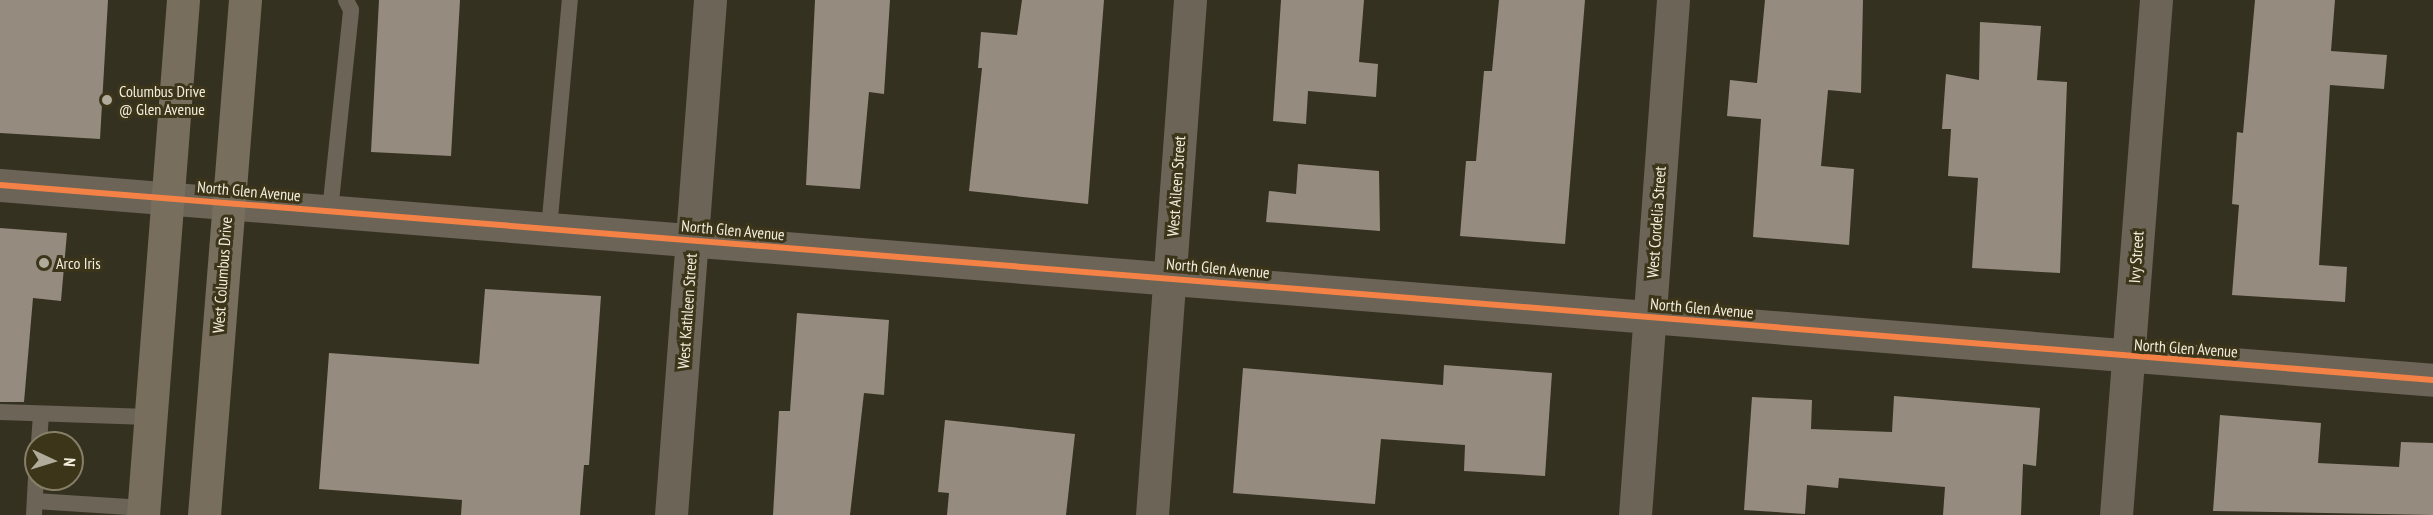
<!DOCTYPE html>
<html>
<head>
<meta charset="utf-8">
<style>
  body { margin:0 }
  #map { position:relative; width:2433px; height:515px; overflow:hidden; background:#353121; font-family:"PT Sans Narrow",sans-serif }
  div>[style] { position:absolute }
  .building>* { inset:0; background:#958b7e }
  .lane>* { height:16px; margin:-8px; padding:0 8px; transform-origin:8px; border-radius:8px; background:#6b6457 }
  .street>* { height:33px; margin:-16.5px; padding:0 16.5px; transform-origin:16.5px; border-radius:16.5px; background:#6b6457 }
  .secondary>* { height:33px; margin:-16.5px; padding:0 16.5px; transform-origin:16.5px; border-radius:16.5px; background:#776e5d }
  .cycleway>* { height:6px; margin:-3px; padding:0 3px; transform-origin:3px; border-radius:3px; background:#f48246 }
  .dots>* { width:16px; height:16px; translate:-50% -50%; box-sizing:border-box; border:3px solid #3d3519; border-radius:50% }
  span { translate:-50% -50%; white-space:nowrap; text-align:center; line-height:1.15; -webkit-text-stroke:6px #3d3519; paint-order:stroke }
  .poi-label { font-size:16px; color:#f3eddd }
  .left { translate:0 -50%; text-align:left }
  .street-label { font-size:16px; color:#f3eddd }
  .north { position:absolute; left:24px; top:431px; width:60px; height:60px; box-sizing:border-box; background:#3d3519; border:2px solid #867f67; border-radius:50%; rotate:94deg; font-size:16px; font-weight:700; line-height:24px; text-align:center; color:#f3eddd }
  .north::after { content:''; display:block; margin:auto; width:21px; height:27px; background:#b0ab9b; clip-path:polygon(50% 0,100% 100%,50% 72%,0 100%) }
</style>
</head>
<body>
<div id="map">
  <div class="building">
    <i style="clip-path:polygon(0 0,108px 0,100px 139px,0 133px)"></i>
    <i style="clip-path:polygon(379px 0,460px 0,451px 156px,371px 152px)"></i>
    <i style="clip-path:polygon(815px 0,890px 0,884px 94px,869px 92px,860px 189px,806px 185px)"></i>
    <i style="clip-path:polygon(1022px 0,1104px 0,1088px 204px,969px 191px,982px 68px,978px 68px,981px 32px,1017px 35px)"></i>
    <i style="clip-path:polygon(1281px 0,1364px 0,1359px 62px,1378px 64px,1376px 97px,1308px 91px,1306px 124px,1273px 121px)"></i>
    <i style="clip-path:polygon(1499px 0,1585px 0,1565px 244px,1460px 236px,1466px 161px,1476px 161px,1484px 71px,1492px 71px)"></i>
    <i style="clip-path:polygon(1765px 0,1863px 0,1861px 93px,1828px 90px,1821px 166px,1854px 169px,1849px 245px,1753px 237px,1761px 119px,1727px 116px,1730px 80px,1757px 83px)"></i>
    <i style="clip-path:polygon(2255px 0,2335px 0,2331px 51px,2387px 55px,2384px 89px,2330px 85px,2319px 265px,2347px 267px,2345px 302px,2232px 295px,2239px 205px,2232px 204px,2237px 132px,2243px 133px)"></i>
    <i style="clip-path:polygon(1980px 22px,2041px 26px,2037px 80px,2067px 82px,2060px 273px,1972px 268px,1978px 178px,1948px 176px,1951px 129px,1942px 129px,1946px 74px,1979px 80px)"></i>
    <i style="clip-path:polygon(1298px 164px,1379px 171px,1380px 231px,1266px 222px,1269px 191px,1296px 194px)"></i>
    <i style="clip-path:polygon(0 228px,67px 233px,61px 301px,33px 298px,24px 402px,0 402px)"></i>
    <i style="clip-path:polygon(485px 289px,601px 296px,589px 465px,584px 465px,580px 515px,461px 515px,462px 500px,319px 489px,329px 353px,479px 364px)"></i>
    <i style="clip-path:polygon(797px 313px,889px 320px,884px 395px,864px 393px,850px 515px,773px 515px,779px 411px,790px 411px)"></i>
    <i style="clip-path:polygon(1444px 365px,1552px 373px,1545px 476px,1464px 471px,1465px 445px,1381px 439px,1375px 504px,1233px 493px,1243px 368px,1443px 385px)"></i>
    <i style="clip-path:polygon(1894px 396px,2040px 408px,2036px 466px,2023px 464px,2021px 515px,1943px 515px,1945px 487px,1839px 478px,1838px 488px,1807px 485px,1805px 514px,1744px 510px,1752px 397px,1812px 400px,1811px 429px,1892px 432px)"></i>
    <i style="clip-path:polygon(2220px 415px,2321px 423px,2318px 463px,2399px 467px,2401px 442px,2433px 443px,2433px 515px,2213px 511px)"></i>
    <i style="clip-path:polygon(945px 420px,1075px 434px,1066px 515px,947px 515px,949px 493px,938px 492px)"></i>
  </div>
  <div class="lane">
    <i style="left:330px;top:211px;width:202px;rotate:-84deg"></i>
    <i style="left:351px;top:10px;width:11px;rotate:-117deg"></i>
    <i style="left:549px;top:229px;width:230px;rotate:-84.8deg"></i>
    <i style="left:0;top:412px;width:149px;rotate:1.9deg"></i>
    <i style="left:39px;top:443px;width:29px;rotate:-86deg"></i>
    <i style="left:35px;top:501px;width:109px;rotate:3.7deg"></i>
    <i style="left:34px;top:515px;width:36px;rotate:-87deg"></i>
  </div>
  <div class="street">
    <i style="left:0;top:185px;width:2441px;rotate:4.58deg"></i>
    <i style="left:671px;top:515px;width:516px;rotate:-85.67deg"></i>
    <i style="left:1152px;top:515px;width:516px;rotate:-85.78deg"></i>
    <i style="left:1635px;top:515px;width:516px;rotate:-85.78deg"></i>
    <i style="left:2116px;top:515px;width:517px;rotate:-85.56deg"></i>
  </div>
  <div class="secondary">
    <i style="left:143px;top:515px;width:517px;rotate:-85.56deg"></i>
    <i style="left:204px;top:515px;width:517px;rotate:-85.45deg"></i>
  </div>
  <div class="cycleway">
    <i style="left:0;top:185px;width:2441px;rotate:4.58deg"></i>
  </div>
  <div class="dots">
    <i style="left:107px;top:100px;background:#b0ab9b"></i>
    <i style="left:44px;top:263px;background:#b0ab9b"></i>
  </div>
  <div class="poi-label">
    <span class="left" style="left:119px;top:100px">Columbus Drive<br>@ Glen Avenue</span>
    <span class="left" style="left:56px;top:263px">Arco Iris</span>
  </div>
  <div class="street-label">
    <span style="left:1176px;top:186px;rotate:-86deg">West Aileen Street</span>
    <span style="left:249px;top:191px;rotate:5deg">North Glen Avenue</span>
    <span style="left:1656px;top:222px;rotate:-86deg">West Cordelia Street</span>
    <span style="left:733px;top:230px;rotate:5deg">North Glen Avenue</span>
    <span style="left:2136px;top:257px;rotate:-86deg">Ivy Street</span>
    <span style="left:1218px;top:268px;rotate:5deg">North Glen Avenue</span>
    <span style="left:222px;top:275px;rotate:-86deg">West Columbus Drive</span>
    <span style="left:1702px;top:308px;rotate:5deg">North Glen Avenue</span>
    <span style="left:687px;top:311px;rotate:-86deg">West Kathleen Street</span>
    <span style="left:2186px;top:348px;rotate:4deg">North Glen Avenue</span>
  </div>
  <div class="north">N</div>
</div>
</body>
</html>
